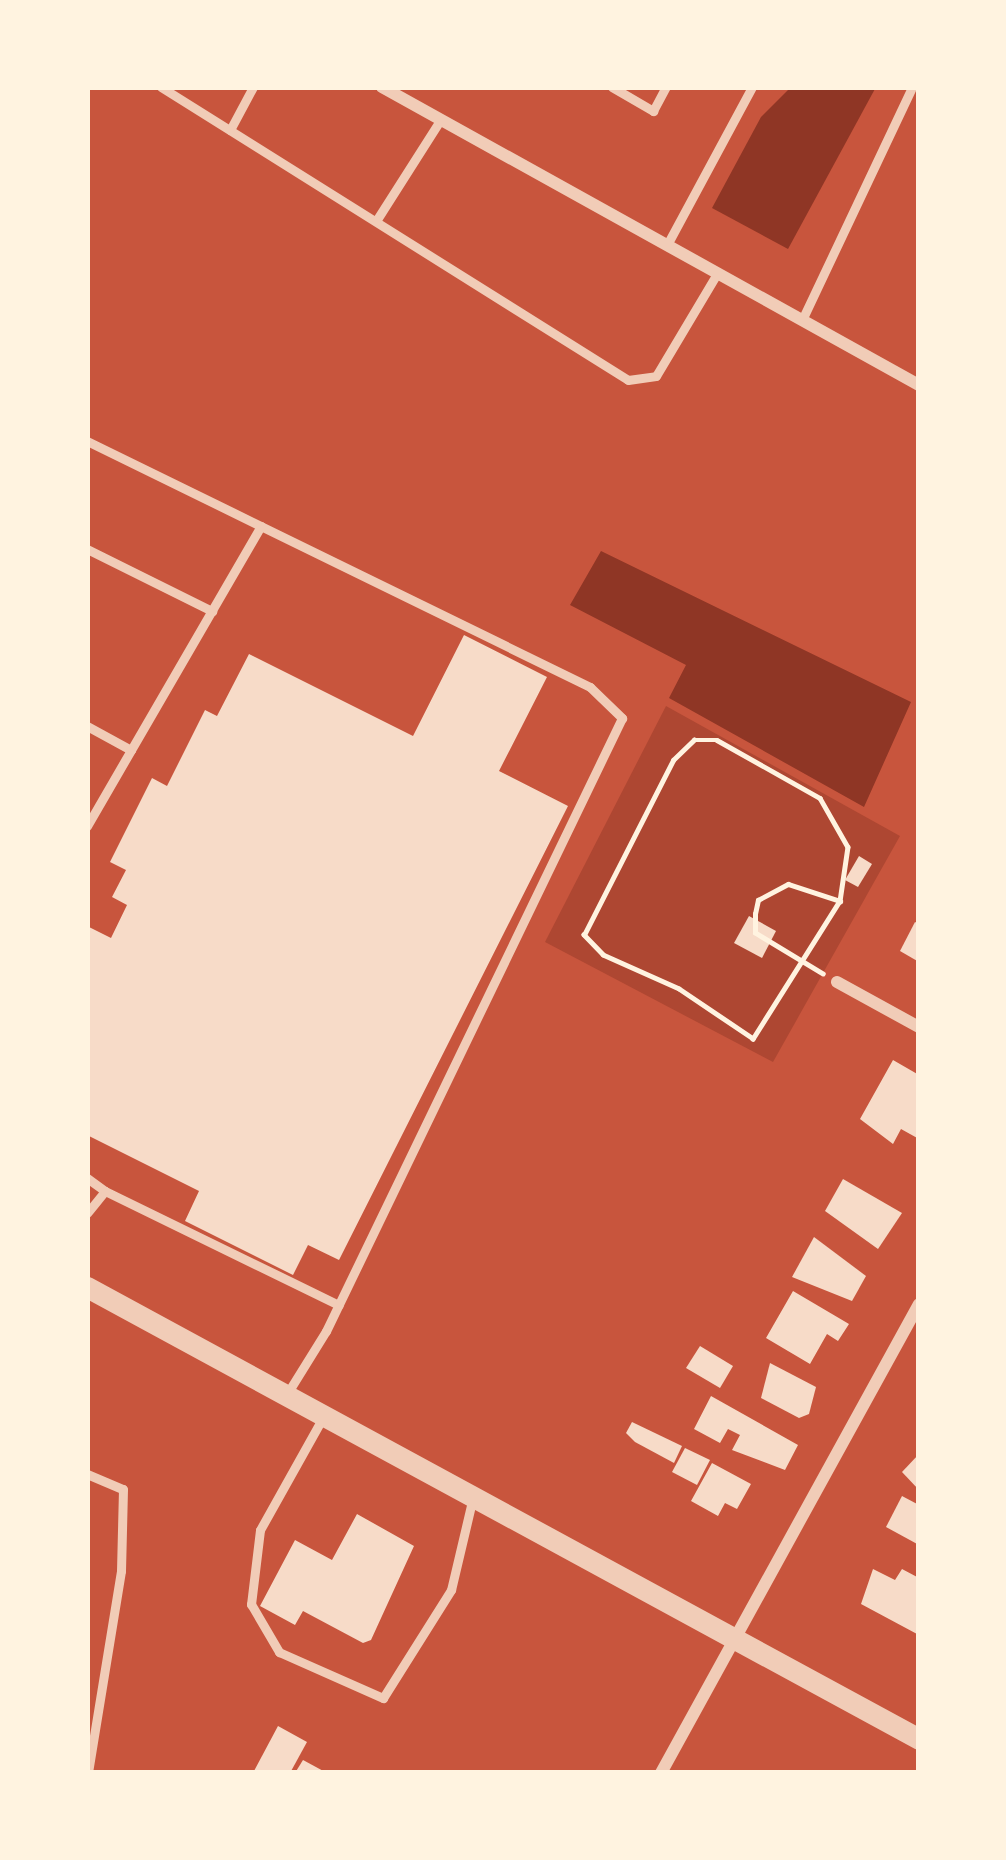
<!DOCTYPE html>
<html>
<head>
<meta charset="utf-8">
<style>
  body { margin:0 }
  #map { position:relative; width:1006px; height:1860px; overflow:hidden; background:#c8553d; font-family:Figtree,sans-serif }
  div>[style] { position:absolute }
  .green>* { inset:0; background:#ae4732 }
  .water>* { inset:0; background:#8f3625 }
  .building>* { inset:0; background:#f7dbc8 }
  .path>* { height:4.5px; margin:-2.25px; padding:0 2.25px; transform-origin:2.25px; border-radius:2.25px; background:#fff3e0 }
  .service>* { height:9px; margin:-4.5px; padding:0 4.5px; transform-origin:4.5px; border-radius:4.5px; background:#f1ccb7 }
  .minor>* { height:12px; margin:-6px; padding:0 6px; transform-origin:6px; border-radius:6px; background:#f1ccb7 }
  .tertiary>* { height:21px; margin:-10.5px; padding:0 10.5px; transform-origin:10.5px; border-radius:10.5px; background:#f1ccb7 }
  span { translate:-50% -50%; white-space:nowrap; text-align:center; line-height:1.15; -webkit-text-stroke:9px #fff3e0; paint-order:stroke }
  .frame { position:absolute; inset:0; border:90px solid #fff3e0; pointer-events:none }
</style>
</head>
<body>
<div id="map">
  <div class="green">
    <i style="clip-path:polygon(666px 706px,900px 836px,773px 1062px,545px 942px)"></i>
  </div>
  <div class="water">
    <i style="clip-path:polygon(791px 87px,876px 87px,788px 249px,712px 208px,761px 117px)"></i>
    <i style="clip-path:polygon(601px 551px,911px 702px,864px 807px,669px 698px,686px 665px,570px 605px)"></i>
  </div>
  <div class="building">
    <i style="clip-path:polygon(464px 635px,547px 677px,499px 771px,568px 806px,339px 1260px,308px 1245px,293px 1275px,185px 1221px,199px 1191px,87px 1135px,87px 926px,111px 938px,127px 905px,112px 897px,126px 870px,110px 862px,152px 778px,167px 786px,205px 710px,217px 716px,249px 654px,413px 736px)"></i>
    <i style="clip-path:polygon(859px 856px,872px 864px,858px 887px,845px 880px)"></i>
    <i style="clip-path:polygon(749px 916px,776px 931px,762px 958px,734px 943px)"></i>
    <i style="clip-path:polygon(915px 922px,919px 924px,919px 962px,900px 951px)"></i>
    <i style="clip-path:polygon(893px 1060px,919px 1075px,919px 1139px,901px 1129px,893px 1144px,860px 1119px)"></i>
    <i style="clip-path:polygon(843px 1179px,902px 1213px,878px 1249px,825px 1211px)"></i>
    <i style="clip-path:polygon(814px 1237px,866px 1276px,852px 1301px,792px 1277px)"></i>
    <i style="clip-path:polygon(793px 1291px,849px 1324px,838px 1341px,827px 1334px,810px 1364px,766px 1338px)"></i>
    <i style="clip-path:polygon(700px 1346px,733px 1366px,720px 1388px,686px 1368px)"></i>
    <i style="clip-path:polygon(770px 1363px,816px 1387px,809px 1414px,799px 1418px,761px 1398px)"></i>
    <i style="clip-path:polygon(711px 1396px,798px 1445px,785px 1470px,732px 1450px,740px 1435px,728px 1429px,720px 1443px,694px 1429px)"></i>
    <i style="clip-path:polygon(632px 1422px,682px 1446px,674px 1463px,635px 1442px,626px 1433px)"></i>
    <i style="clip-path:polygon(685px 1448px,710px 1460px,697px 1485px,672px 1472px)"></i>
    <i style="clip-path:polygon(919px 1454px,919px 1490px,902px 1472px)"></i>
    <i style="clip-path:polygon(712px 1463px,751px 1484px,737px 1509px,725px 1503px,718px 1516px,691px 1501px)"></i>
    <i style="clip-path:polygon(902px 1496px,919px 1505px,919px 1545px,886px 1527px)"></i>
    <i style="clip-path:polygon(357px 1514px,414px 1546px,371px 1640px,363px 1643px,303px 1611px,295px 1625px,260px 1606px,295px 1540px,332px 1560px)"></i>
    <i style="clip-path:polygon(873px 1569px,895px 1580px,902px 1569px,919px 1578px,917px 1634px,861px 1604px)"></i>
    <i style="clip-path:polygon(278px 1726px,307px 1742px,290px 1773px,253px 1773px)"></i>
    <i style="clip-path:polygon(303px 1760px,327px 1773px,295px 1773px)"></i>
  </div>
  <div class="path">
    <i style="left:694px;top:740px;width:23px"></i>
    <i style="left:717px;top:740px;width:118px;rotate:29.4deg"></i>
    <i style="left:820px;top:798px;width:56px;rotate:60.3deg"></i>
    <i style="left:848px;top:847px;width:55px;rotate:98.4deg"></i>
    <i style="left:840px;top:901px;width:163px;rotate:122.2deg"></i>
    <i style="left:753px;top:1039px;width:89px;rotate:-146deg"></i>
    <i style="left:679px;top:989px;width:83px;rotate:-155.9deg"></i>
    <i style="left:603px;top:955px;width:28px;rotate:-134deg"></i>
    <i style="left:584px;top:935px;width:196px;rotate:-63deg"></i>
    <i style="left:673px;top:760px;width:29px;rotate:-44deg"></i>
    <i style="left:823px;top:974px;width:79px;rotate:-148.9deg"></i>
    <i style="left:755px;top:933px;width:19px;rotate:-90deg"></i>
    <i style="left:755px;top:914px;width:14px;rotate:-78deg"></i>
    <i style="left:758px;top:900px;width:34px;rotate:-28deg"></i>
    <i style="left:788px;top:884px;width:55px;rotate:18.1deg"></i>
  </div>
  <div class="service">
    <i style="left:161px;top:87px;width:551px;rotate:32.1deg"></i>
    <i style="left:628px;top:380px;width:28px;rotate:-8deg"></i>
    <i style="left:656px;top:376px;width:121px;rotate:-59.2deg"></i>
    <i style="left:612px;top:87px;width:48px;rotate:30.3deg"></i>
    <i style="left:653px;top:111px;width:27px;rotate:-62deg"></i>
    <i style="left:230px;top:130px;width:49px;rotate:-61.9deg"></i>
    <i style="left:376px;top:221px;width:121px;rotate:-57.5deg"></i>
    <i style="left:668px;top:243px;width:177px;rotate:-61.7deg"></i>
    <i style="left:802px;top:320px;width:258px;rotate:-64.7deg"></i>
    <i style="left:87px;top:441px;width:560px;rotate:26.06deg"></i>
    <i style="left:590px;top:687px;width:45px;rotate:44.1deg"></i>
    <i style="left:622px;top:718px;width:681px;rotate:115.77deg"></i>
    <i style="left:326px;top:1331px;width:74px;rotate:121.8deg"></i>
    <i style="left:87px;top:549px;width:140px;rotate:26.4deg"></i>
    <i style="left:87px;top:726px;width:50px;rotate:28.6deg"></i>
    <i style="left:131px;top:750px;width:88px;rotate:120.1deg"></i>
    <i style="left:131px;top:750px;width:259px;rotate:-59.9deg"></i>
    <i style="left:87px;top:1178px;width:22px;rotate:36deg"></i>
    <i style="left:105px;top:1191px;width:28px;rotate:129deg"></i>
    <i style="left:105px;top:1191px;width:260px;rotate:26deg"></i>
    <i style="left:322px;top:1419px;width:127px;rotate:119.2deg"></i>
    <i style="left:260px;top:1530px;width:75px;rotate:96.9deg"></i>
    <i style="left:251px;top:1604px;width:56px;rotate:59.7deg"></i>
    <i style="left:279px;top:1652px;width:114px;rotate:23.9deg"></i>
    <i style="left:383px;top:1698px;width:128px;rotate:-57.8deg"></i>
    <i style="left:451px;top:1590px;width:96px;rotate:-76.7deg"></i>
    <i style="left:87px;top:1474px;width:39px;rotate:23deg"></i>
    <i style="left:123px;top:1489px;width:82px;rotate:91.4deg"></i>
    <i style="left:121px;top:1571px;width:205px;rotate:99.3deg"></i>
  </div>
  <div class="minor">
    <i style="left:382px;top:87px;width:614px;rotate:29.03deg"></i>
    <i style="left:837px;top:982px;width:94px;rotate:28.8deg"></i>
    <i style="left:661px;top:1773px;width:535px;rotate:-61.18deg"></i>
  </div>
  <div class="tertiary">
    <i style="left:87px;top:1287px;width:947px;rotate:28.51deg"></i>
  </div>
  <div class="frame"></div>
</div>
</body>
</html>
